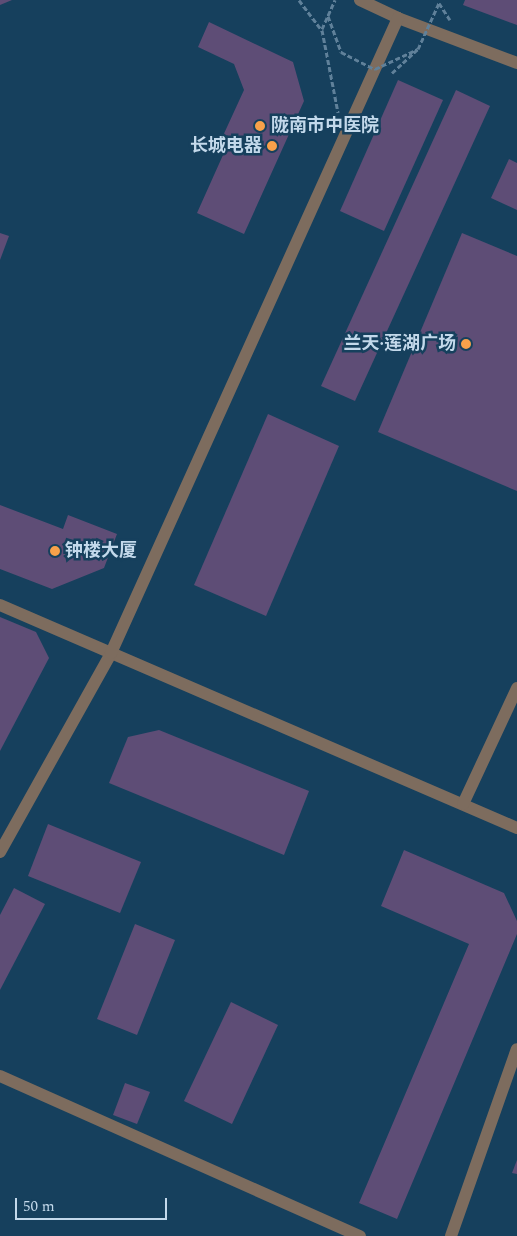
<!DOCTYPE html>
<html>
<head>
<meta charset="utf-8">
<style>
  body { margin:0 }
  #map { position:relative; width:517px; height:1236px; overflow:hidden; background:#16405d; font-family:Spectral,"Noto Sans SC",serif }
  div>[style] { position:absolute }
  .building>* { inset:0; background:#5e4d76 }
  .path>* { height:3px; margin-top:-1.5px; transform-origin:0; background:repeating-linear-gradient(90deg,#60819a 0 5px,transparent 0 7.5px) }
  .minor>* { height:12px; margin:-6px; padding:0 6px; transform-origin:6px; border-radius:6px; background:#7d6c5e }
  .path-bridge>* { height:3px; margin-top:-1.5px; transform-origin:0; background:repeating-linear-gradient(90deg,#60819a 0 5px,transparent 0 7.5px) }
  .dots>* { width:14px; height:14px; translate:-50% -50%; box-sizing:border-box; border:2px solid #16405d; border-radius:50% }
  span { translate:-50% -50%; white-space:nowrap; text-align:center; line-height:1.15; -webkit-text-stroke:5px #16405d; paint-order:stroke }
  .poi-label { font-size:18px; color:#c3d9eb; font-weight:700 }
  .left { translate:0 -50%; text-align:left }
  .right { translate:-100% -50%; text-align:right }
  .scale { position:absolute; left:15px; top:1198px; width:152px; height:22px; box-sizing:border-box; border:2px solid #c3d9eb; border-top:0; padding-left:6px; font-size:15px; line-height:18px; white-space:nowrap; color:#c3d9eb; -webkit-text-stroke:4px #16405d; paint-order:stroke }
</style>
</head>
<body>
<div id="map">
  <div class="building">
    <i style="clip-path:polygon(0 0,12px 0,0 5px)"></i>
    <i style="clip-path:polygon(465px 0,517px 0,517px 25px,463px 5px)"></i>
    <i style="clip-path:polygon(209px 22px,293px 62px,304px 101px,244px 234px,197px 213px,223px 155px,216px 151px,244px 90px,234px 64px,198px 47px)"></i>
    <i style="clip-path:polygon(398px 80px,443px 100px,384px 231px,340px 211px)"></i>
    <i style="clip-path:polygon(456px 90px,490px 106px,355px 401px,321px 386px)"></i>
    <i style="clip-path:polygon(509px 159px,517px 163px,517px 210px,491px 198px)"></i>
    <i style="clip-path:polygon(0 233px,9px 236px,0 260px)"></i>
    <i style="clip-path:polygon(462px 233px,517px 256px,517px 491px,378px 432px)"></i>
    <i style="clip-path:polygon(268px 414px,339px 446px,266px 616px,194px 585px)"></i>
    <i style="clip-path:polygon(0 505px,63px 529px,68px 515px,117px 534px,104px 568px,52px 589px,0 569px)"></i>
    <i style="clip-path:polygon(0 617px,36px 632px,49px 658px,0 751px)"></i>
    <i style="clip-path:polygon(159px 730px,309px 791px,284px 855px,109px 783px,128px 737px)"></i>
    <i style="clip-path:polygon(48px 824px,141px 862px,120px 913px,28px 876px)"></i>
    <i style="clip-path:polygon(404px 850px,504px 893px,517px 921px,517px 934px,397px 1219px,359px 1203px,469px 944px,381px 906px)"></i>
    <i style="clip-path:polygon(14px 888px,45px 904px,0 990px,0 915px)"></i>
    <i style="clip-path:polygon(135px 924px,175px 940px,137px 1035px,97px 1019px)"></i>
    <i style="clip-path:polygon(231px 1002px,278px 1025px,232px 1124px,184px 1101px)"></i>
    <i style="clip-path:polygon(125px 1083px,150px 1092px,137px 1124px,113px 1115px)"></i>
    <i style="clip-path:polygon(517px 1160px,517px 1174px,512px 1173px)"></i>
  </div>
  <div class="path">
    <i style="left:299px;top:0;width:38px;rotate:53deg"></i>
    <i style="left:322px;top:30px;width:84px;rotate:79deg"></i>
    <i style="left:439px;top:3px;width:20px;rotate:57deg"></i>
    <i style="left:322px;top:29px;width:32px;rotate:-66deg"></i>
    <i style="left:392px;top:73px;width:35px;rotate:-43deg"></i>
  </div>
  <div class="minor">
    <i style="left:360px;top:0;width:42px;rotate:25.3deg"></i>
    <i style="left:398px;top:18px;width:127px;rotate:20.7deg"></i>
    <i style="left:0;top:605px;width:563px;rotate:23.33deg"></i>
    <i style="left:463px;top:804px;width:128px;rotate:-65deg"></i>
    <i style="left:0;top:852px;width:228px;rotate:-60.8deg"></i>
    <i style="left:111px;top:653px;width:697px;rotate:-65.68deg"></i>
    <i style="left:0;top:1076px;width:394px;rotate:24deg"></i>
    <i style="left:451px;top:1236px;width:198px;rotate:-70.6deg"></i>
  </div>
  <div class="path-bridge">
    <i style="left:328px;top:16px;width:38px;rotate:70deg"></i>
    <i style="left:341px;top:52px;width:38px;rotate:27deg"></i>
    <i style="left:375px;top:69px;width:47px;rotate:-24.9deg"></i>
    <i style="left:418px;top:49px;width:51px;rotate:-65.5deg"></i>
  </div>
  <div class="dots">
    <i style="left:260px;top:126px;background:#f8a14a"></i>
    <i style="left:272px;top:146px;background:#f8a14a"></i>
    <i style="left:466px;top:344px;background:#f8a14a"></i>
    <i style="left:55px;top:551px;background:#f8a14a"></i>
  </div>
  <div class="poi-label">
    <span class="left" style="left:271px;top:126px">陇南市中医院</span>
    <span class="right" style="left:262px;top:146px">长城电器</span>
    <span class="right" style="left:456px;top:344px">兰天·莲湖广场</span>
    <span class="left" style="left:65px;top:551px">钟楼大厦</span>
  </div>
  <div class="scale">50 m</div>
</div>
</body>
</html>
